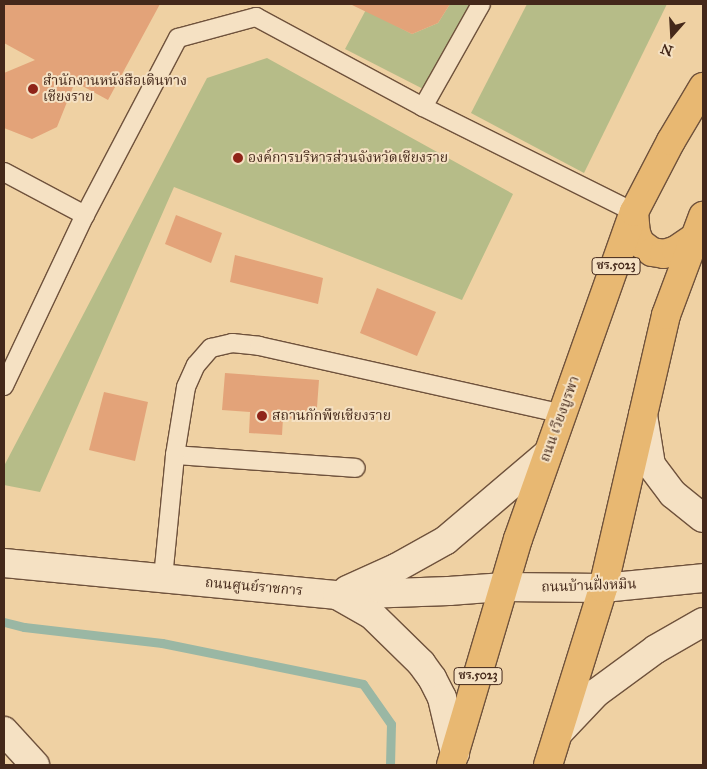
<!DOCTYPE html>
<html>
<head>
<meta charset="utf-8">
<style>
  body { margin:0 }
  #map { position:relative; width:707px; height:769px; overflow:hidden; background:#efd1a3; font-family:"IM FELL Great Primer","Noto Serif Thai",serif }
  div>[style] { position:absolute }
  .green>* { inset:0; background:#b6bc88 }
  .stream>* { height:9px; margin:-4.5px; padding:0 4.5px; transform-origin:4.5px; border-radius:4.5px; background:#9ab7a4 }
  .building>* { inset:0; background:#e3a379 }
  .roads { filter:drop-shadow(1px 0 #6f523c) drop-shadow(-1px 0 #6f523c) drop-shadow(0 1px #6f523c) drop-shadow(0 -1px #6f523c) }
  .lane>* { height:18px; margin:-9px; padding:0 9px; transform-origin:9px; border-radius:9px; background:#f5e1c3 }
  .street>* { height:28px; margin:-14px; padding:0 14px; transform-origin:14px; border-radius:14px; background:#f5e1c3 }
  .secondary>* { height:28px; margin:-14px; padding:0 14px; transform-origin:14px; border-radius:14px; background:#f5e1c3 }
  .primary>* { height:28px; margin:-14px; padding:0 14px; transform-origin:14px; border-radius:14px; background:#e8b872 }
  .dots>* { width:14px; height:14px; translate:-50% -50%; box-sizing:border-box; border:2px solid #f5e1c3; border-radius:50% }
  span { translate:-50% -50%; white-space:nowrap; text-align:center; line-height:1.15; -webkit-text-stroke:4px #f5e1c3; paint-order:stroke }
  .shield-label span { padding:1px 4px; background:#f5e1c3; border:1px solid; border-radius:4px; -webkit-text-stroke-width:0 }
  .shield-label { font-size:12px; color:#44281a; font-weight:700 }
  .poi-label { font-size:14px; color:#44281a }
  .left { translate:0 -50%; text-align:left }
  .street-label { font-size:14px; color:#44281a }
  .frame { position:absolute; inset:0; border:5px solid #44281a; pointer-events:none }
  .north { position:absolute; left:647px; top:10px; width:50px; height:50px; -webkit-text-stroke:4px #f5e1c3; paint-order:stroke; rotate:199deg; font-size:14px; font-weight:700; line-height:20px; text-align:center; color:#44281a }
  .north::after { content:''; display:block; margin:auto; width:18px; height:22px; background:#44281a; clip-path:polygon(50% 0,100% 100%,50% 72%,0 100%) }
</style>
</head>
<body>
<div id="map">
  <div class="green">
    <i style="clip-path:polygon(369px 4px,379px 4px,383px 19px,412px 34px,438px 23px,450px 4px,481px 4px,431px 93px,345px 49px)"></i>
    <i style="clip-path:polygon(527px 4px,667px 4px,584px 173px,471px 113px)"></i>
    <i style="clip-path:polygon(267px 58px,513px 194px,462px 300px,174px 187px,40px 492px,4px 485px,4px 466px,207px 78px)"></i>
  </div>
  <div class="stream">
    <i style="left:4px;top:622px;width:21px;rotate:14deg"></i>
    <i style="left:24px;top:627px;width:139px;rotate:6.6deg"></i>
    <i style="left:162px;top:643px;width:205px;rotate:11.5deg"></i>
    <i style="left:363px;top:684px;width:49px;rotate:55deg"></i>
    <i style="left:391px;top:724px;width:41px;rotate:91.4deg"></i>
  </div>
  <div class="building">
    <i style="clip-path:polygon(4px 4px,160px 4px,108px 100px,75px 82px,57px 127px,32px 139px,4px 128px,4px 73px,35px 60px,4px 43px)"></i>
    <i style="clip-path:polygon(350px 4px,450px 4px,438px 23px,412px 34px)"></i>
    <i style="clip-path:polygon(176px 215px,222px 233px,211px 263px,165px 244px)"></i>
    <i style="clip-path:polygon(235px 255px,323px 278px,318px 304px,230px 282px)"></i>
    <i style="clip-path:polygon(377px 288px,436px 312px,417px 356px,360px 333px)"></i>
    <i style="clip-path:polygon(225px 373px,319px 380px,316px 421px,283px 418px,282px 435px,249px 433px,250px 412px,222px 410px)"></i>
    <i style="clip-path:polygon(104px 392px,148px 402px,135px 461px,89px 450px)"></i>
  </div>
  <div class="roads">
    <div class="lane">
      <i style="left:423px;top:107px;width:118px;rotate:-60.6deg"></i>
      <i style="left:4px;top:172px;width:92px;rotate:28deg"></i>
      <i style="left:4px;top:386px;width:189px;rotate:-64.7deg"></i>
      <i style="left:85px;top:215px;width:200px;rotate:-62.3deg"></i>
      <i style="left:178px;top:38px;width:81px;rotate:-15.1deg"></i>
      <i style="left:256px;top:17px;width:190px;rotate:28.3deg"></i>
      <i style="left:423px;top:107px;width:236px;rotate:26.5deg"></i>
      <i style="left:175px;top:455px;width:181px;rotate:4.1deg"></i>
      <i style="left:163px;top:578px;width:124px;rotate:-84.4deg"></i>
      <i style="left:175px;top:455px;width:69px;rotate:-80.8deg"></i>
      <i style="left:186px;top:387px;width:24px;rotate:-66deg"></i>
      <i style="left:196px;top:365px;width:23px;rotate:-49deg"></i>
      <i style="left:211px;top:348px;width:22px;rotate:-13deg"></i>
      <i style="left:232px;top:343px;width:27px;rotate:6deg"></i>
      <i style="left:259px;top:346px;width:311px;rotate:12.6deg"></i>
    </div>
    <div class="street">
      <i style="left:4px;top:731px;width:46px;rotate:47.6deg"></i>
    </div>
    <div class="secondary">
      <i style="left:643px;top:415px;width:51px;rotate:80.9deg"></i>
      <i style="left:651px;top:465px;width:36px;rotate:53deg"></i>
      <i style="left:673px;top:494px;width:38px;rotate:39deg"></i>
      <i style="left:4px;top:563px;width:335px;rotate:5.5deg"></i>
      <i style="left:337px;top:595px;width:112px;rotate:-2deg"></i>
      <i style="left:449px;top:591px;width:55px;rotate:-4.2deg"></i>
      <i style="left:504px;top:587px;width:99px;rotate:0.6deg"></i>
      <i style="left:603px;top:588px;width:100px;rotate:-5.7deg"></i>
      <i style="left:347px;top:590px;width:54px;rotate:-24.2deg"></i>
      <i style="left:396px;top:568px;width:57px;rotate:-29.2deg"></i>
      <i style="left:446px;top:540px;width:133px;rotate:-40.4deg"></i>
      <i style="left:337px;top:595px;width:40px;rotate:29.7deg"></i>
      <i style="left:372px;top:615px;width:69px;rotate:44.4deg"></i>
      <i style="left:421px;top:663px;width:19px;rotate:54deg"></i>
      <i style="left:432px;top:678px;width:22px;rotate:63deg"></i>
      <i style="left:442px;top:698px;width:57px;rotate:76.7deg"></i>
      <i style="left:559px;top:732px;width:54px;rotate:-46.5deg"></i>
      <i style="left:596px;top:693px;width:74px;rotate:-36.3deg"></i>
      <i style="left:656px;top:649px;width:54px;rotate:-29.9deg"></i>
    </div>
    <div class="primary">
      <i style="left:634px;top:212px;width:21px;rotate:85deg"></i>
      <i style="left:636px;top:233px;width:11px;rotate:68deg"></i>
      <i style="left:640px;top:243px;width:15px;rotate:37deg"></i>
      <i style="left:652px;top:252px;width:12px;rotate:9deg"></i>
      <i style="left:664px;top:254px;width:13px;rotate:-18deg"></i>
      <i style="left:676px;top:250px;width:23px;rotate:-34deg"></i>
      <i style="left:451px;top:765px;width:236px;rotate:-73.5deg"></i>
      <i style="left:518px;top:539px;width:347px;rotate:-70.5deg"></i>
      <i style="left:634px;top:212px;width:80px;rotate:-62.5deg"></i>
      <i style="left:671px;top:141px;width:63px;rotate:-59.3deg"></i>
      <i style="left:548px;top:765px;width:185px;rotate:-72.7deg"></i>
      <i style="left:603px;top:588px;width:280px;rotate:-77deg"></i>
      <i style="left:666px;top:315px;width:106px;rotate:-69.5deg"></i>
    </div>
  </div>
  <div class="dots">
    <i style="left:33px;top:89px;background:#8f2418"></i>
    <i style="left:238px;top:158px;background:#8f2418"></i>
    <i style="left:262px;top:416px;background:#8f2418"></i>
  </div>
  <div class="shield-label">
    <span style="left:616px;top:266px">ชร.5023</span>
    <span style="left:478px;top:676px">ชร.5023</span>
  </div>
  <div class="poi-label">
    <span class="left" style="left:43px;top:89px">สำนักงานหนังสือเดินทาง<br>เชียงราย</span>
    <span class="left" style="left:248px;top:158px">องค์การบริหารส่วนจังหวัดเชียงราย</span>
    <span class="left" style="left:272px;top:416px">สถานกักพืชเชียงราย</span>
  </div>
  <div class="street-label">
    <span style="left:560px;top:419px;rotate:-70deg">ถนน เวียงบูรพา</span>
    <span style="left:589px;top:586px;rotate:-2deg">ถนนบ้านฝั่งหมิน</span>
    <span style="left:254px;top:587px;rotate:5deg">ถนนศูนย์ราชการ</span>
  </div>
  <div class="frame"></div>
  <div class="north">N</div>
</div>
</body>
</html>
